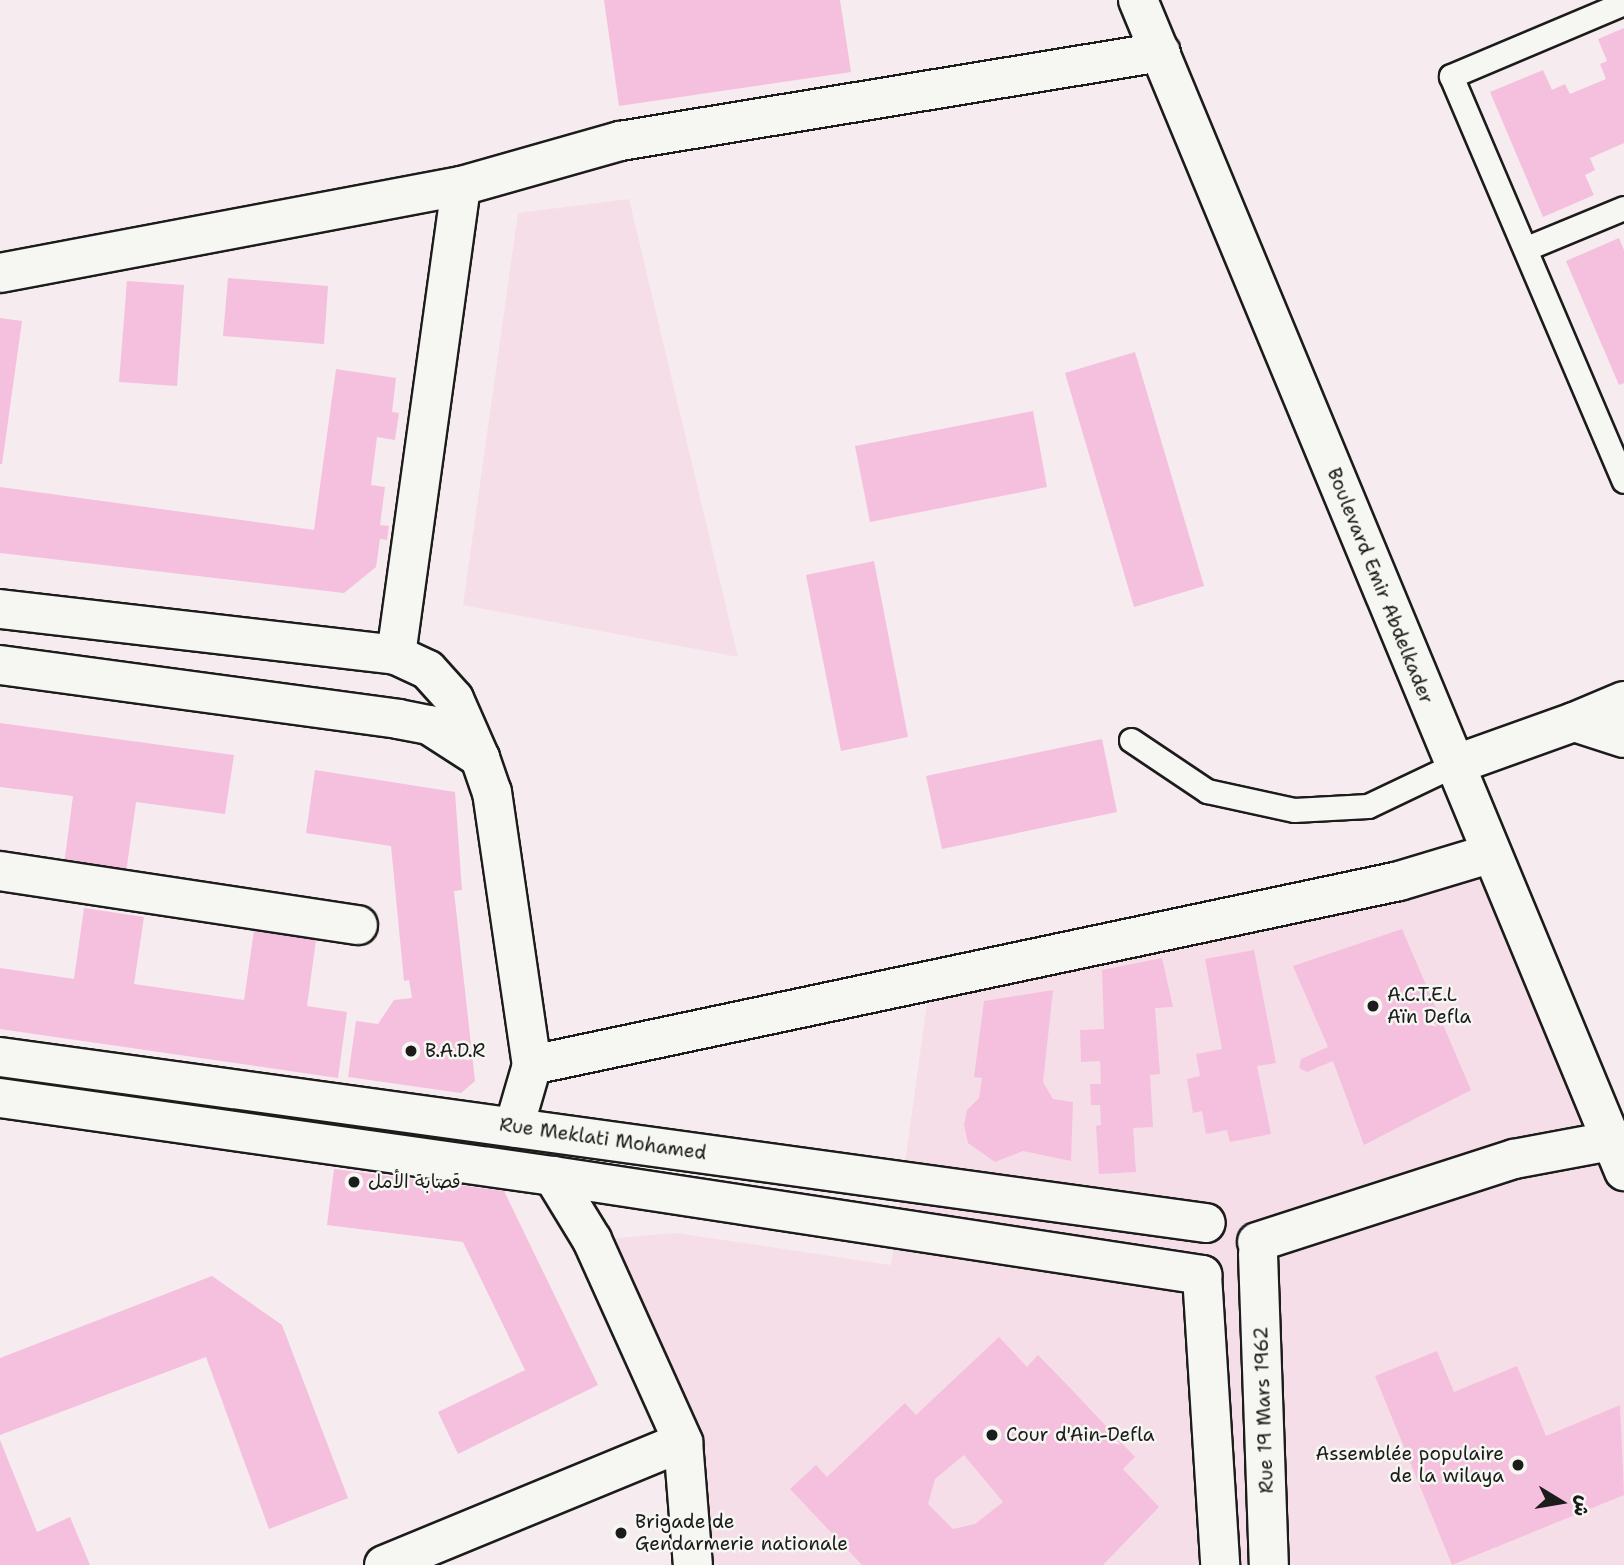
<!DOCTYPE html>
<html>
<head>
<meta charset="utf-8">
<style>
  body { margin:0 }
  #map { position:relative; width:1624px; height:1565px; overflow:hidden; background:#f6ebee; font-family:"Shantell Sans","Playpen Sans Arabic",sans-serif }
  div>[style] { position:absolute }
  .built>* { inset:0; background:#f6dee9 }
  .building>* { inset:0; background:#f5c0dd }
  .roads { filter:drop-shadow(2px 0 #1c1c1c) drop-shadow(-2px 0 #1c1c1c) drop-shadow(0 2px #1c1c1c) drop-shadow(0 -2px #1c1c1c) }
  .lane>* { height:23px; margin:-11.5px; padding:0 11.5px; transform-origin:11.5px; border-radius:11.5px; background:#f6f6f2 }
  .street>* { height:38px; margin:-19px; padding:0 19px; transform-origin:19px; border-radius:19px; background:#f6f6f2 }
  .secondary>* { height:38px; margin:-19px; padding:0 19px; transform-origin:19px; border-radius:19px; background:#f6f6f2 }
  .primary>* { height:38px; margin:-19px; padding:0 19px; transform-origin:19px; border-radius:19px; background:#f6f6f2 }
  .dots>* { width:19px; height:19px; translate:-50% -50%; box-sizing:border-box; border:4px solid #f6f6f2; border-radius:50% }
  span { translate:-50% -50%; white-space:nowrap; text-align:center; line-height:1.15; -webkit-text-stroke:5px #f6f6f2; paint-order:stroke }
  .street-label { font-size:19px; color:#1c1c1c }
  .poi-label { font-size:19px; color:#1c1c1c }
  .left { translate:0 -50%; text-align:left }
  .right { translate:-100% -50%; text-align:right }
  .north { position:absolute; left:1526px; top:1467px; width:70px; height:70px; -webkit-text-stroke:5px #f6f6f2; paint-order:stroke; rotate:101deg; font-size:19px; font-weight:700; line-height:28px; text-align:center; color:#1c1c1c }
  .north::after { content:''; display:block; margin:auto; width:24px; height:32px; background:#1c1c1c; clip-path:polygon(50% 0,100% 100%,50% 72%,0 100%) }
</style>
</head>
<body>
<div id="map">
  <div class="built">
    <i style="clip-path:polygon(629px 199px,738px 657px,463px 605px,518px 213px)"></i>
    <i style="clip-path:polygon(1489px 854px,1624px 1171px,1624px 1565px,693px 1565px,683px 1442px,592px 1240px,676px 1233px,891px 1265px,930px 981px)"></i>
  </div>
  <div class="building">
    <i style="clip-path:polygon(604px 0,840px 0,851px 72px,619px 106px)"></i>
    <i style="clip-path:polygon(1624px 28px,1624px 143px,1590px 158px,1595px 170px,1585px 175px,1594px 195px,1543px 217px,1490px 92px,1543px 70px,1552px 90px,1565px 84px,1570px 94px,1606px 79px,1600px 64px,1607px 61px,1598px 39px)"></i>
    <i style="clip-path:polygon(1619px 238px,1624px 250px,1624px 383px,1619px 385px,1566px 261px)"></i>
    <i style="clip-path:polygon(228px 278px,328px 286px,324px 344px,223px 336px)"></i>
    <i style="clip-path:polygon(127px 281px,184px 285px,177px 386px,119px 382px)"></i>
    <i style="clip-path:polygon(0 318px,22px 321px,2px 464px,0 464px)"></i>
    <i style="clip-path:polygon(1135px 352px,1204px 586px,1134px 607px,1065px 373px)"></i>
    <i style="clip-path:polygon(336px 369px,396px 378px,392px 412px,399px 413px,395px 440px,377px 437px,371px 485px,385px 487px,380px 525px,389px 526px,387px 540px,380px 539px,376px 567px,344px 593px,0 553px,0 487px,314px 530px)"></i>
    <i style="clip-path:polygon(1033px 411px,1047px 487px,870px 522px,855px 446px)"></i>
    <i style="clip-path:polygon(874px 561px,908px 737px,841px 751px,806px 575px)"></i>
    <i style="clip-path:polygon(0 723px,234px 755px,225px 814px,136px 802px,126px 873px,64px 865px,73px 796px,0 787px)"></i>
    <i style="clip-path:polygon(1102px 739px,1117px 812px,942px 849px,926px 776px)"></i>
    <i style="clip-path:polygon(315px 770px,455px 792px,462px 890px,454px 891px,475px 1081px,461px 1093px,348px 1077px,356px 1021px,378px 1024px,394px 1000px,412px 998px,409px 980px,404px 981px,391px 846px,306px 833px)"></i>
    <i style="clip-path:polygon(84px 908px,144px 917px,134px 984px,244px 1000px,254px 931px,316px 940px,307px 1006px,347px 1012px,338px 1078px,0 1029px,0 968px,74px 979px)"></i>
    <i style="clip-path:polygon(1402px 929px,1471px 1090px,1364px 1145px,1333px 1061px,1307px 1072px,1299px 1068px,1301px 1059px,1328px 1047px,1293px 966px)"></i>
    <i style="clip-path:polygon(1254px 950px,1276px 1063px,1257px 1066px,1271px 1134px,1230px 1142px,1227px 1130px,1206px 1134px,1202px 1111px,1193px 1113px,1187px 1079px,1200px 1076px,1196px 1054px,1222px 1049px,1205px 959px)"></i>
    <i style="clip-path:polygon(1162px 958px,1173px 1007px,1155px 1008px,1160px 1074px,1150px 1075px,1153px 1127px,1133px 1128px,1136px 1172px,1099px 1174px,1096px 1126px,1101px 1125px,1100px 1105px,1091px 1105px,1090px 1084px,1101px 1084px,1100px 1061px,1081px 1062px,1080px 1030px,1104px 1029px,1102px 970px)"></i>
    <i style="clip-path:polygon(1053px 990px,1043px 1082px,1053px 1099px,1073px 1102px,1071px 1161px,1023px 1151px,995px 1162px,968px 1143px,964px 1125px,967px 1110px,979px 1098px,982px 1078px,974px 1077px,984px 1001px)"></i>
    <i style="clip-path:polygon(334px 1169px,504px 1191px,598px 1385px,458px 1454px,438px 1412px,525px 1370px,463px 1242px,327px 1225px)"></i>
    <i style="clip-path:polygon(212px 1276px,282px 1325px,348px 1498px,269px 1529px,206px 1357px,0 1435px,0 1358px)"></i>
    <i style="clip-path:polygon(evenodd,999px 1337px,1027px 1367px,1038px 1355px,1074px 1392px,1135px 1457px,1123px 1469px,1159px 1507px,1103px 1565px,862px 1565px,790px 1489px,816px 1465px,827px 1477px,905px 1403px,916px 1415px,999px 1337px,964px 1455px,1003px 1502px,975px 1524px,953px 1529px,928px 1504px,935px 1479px,964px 1455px)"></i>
    <i style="clip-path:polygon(1437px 1351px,1454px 1392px,1517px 1366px,1546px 1436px,1620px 1405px,1624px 1495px,1452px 1565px,1375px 1376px)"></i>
    <i style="clip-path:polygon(0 1440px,37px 1532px,70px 1517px,90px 1565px,0 1565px)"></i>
  </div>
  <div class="roads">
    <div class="lane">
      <i style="left:1624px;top:3px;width:188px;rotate:157.1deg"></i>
      <i style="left:1451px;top:76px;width:440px;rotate:66.9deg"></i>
      <i style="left:1527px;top:248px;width:105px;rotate:-22.4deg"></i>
      <i style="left:1131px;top:740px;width:92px;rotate:33.9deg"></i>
      <i style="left:1207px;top:791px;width:89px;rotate:12.3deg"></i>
      <i style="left:1294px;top:810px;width:74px;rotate:-3.1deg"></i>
      <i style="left:1368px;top:806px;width:95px;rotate:-25.5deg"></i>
    </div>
    <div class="street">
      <i style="left:0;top:273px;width:469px;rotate:-10.7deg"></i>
      <i style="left:461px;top:186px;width:165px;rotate:-15.8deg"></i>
      <i style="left:620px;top:141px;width:548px;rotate:-9.34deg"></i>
      <i style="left:0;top:609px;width:399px;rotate:6.6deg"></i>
      <i style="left:396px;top:655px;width:35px;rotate:25deg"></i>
      <i style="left:428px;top:670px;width:39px;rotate:48deg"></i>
      <i style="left:454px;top:699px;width:64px;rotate:66.2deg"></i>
      <i style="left:396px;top:655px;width:473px;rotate:-82.1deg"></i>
      <i style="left:0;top:665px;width:402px;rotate:7.7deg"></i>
      <i style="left:398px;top:719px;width:32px;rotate:11deg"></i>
      <i style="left:429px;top:725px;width:61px;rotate:32.9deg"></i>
      <i style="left:480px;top:758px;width:36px;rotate:71deg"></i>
      <i style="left:492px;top:792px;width:276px;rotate:81.7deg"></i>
      <i style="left:532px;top:1065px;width:65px;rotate:106.2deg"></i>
      <i style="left:1574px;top:722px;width:54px;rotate:-22.8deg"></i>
      <i style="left:1454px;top:765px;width:127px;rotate:-19.7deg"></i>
      <i style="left:1574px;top:722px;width:52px;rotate:17.7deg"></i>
      <i style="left:0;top:871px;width:362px;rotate:8.6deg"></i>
      <i style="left:532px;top:1065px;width:886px;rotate:-11.98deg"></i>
      <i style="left:1399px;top:881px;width:94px;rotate:-16.7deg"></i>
      <i style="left:553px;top:1176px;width:75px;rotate:58.6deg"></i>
      <i style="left:592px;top:1240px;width:222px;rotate:65.7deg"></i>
      <i style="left:683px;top:1442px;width:123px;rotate:85.4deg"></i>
      <i style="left:384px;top:1565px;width:323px;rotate:-22.4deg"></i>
    </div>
    <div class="secondary">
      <i style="left:0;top:1057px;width:1217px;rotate:7.84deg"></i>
      <i style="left:0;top:1098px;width:558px;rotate:8.03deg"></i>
      <i style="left:553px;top:1176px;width:657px;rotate:8.67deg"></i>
      <i style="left:1257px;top:1242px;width:270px;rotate:-17.9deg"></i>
      <i style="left:1514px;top:1159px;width:98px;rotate:-10.6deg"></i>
      <i style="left:1258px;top:1254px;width:311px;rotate:88deg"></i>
      <i style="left:1202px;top:1275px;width:291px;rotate:86.4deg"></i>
    </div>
    <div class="primary">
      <i style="left:1138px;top:0;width:1268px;rotate:67.46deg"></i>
    </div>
  </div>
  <div class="dots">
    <i style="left:1373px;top:1006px;background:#1c1c1c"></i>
    <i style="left:411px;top:1051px;background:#1c1c1c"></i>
    <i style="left:354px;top:1182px;background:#1c1c1c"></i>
    <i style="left:992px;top:1435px;background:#1c1c1c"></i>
    <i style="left:1518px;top:1465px;background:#1c1c1c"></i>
    <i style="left:621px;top:1533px;background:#1c1c1c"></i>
  </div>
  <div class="street-label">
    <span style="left:1380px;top:586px;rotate:68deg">Boulevard Emir Abdelkader</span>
    <span style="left:603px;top:1139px;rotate:8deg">Rue Meklati Mohamed</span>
    <span style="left:1264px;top:1410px;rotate:-92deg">Rue 19 Mars 1962</span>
  </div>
  <div class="poi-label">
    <span class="left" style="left:1387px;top:1006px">A.C.T.E.L<br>Aïn Defla</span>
    <span class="left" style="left:425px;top:1051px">B.A.D.R</span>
    <span class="left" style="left:368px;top:1182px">قصابة الأمل</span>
    <span class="left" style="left:1006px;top:1435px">Cour d'Ain-Defla</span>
    <span class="right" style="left:1504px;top:1465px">Assemblée populaire<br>de la wilaya</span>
    <span class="left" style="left:635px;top:1533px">Brigade de<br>Gendarmerie nationale</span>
  </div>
  <div class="north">ش</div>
</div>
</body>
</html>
